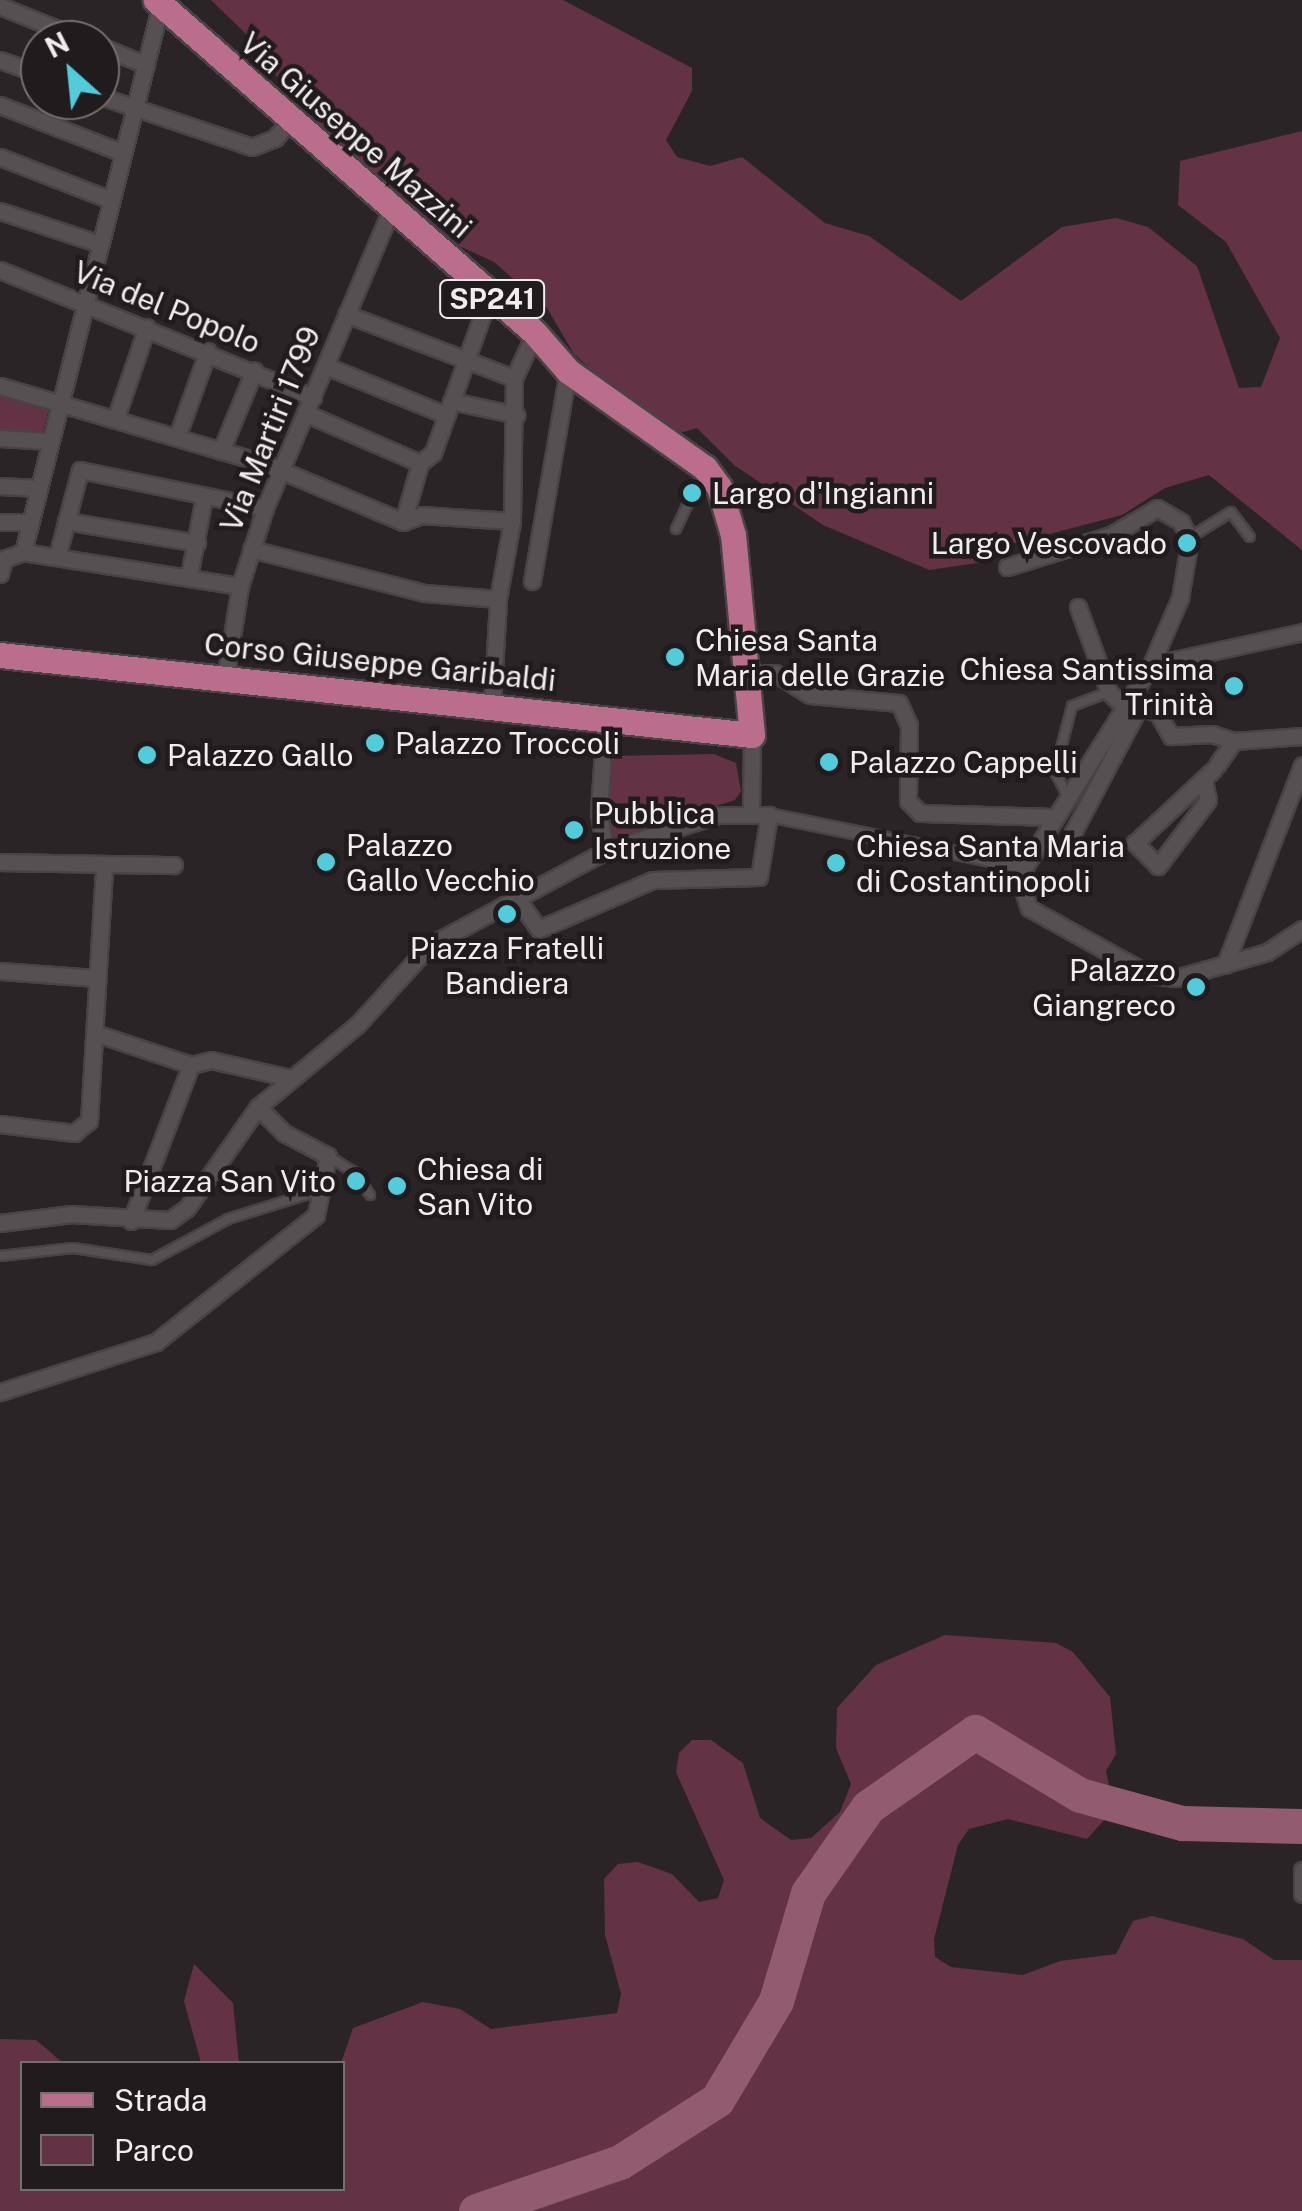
<!DOCTYPE html>
<html>
<head>
<meta charset="utf-8">
<style>
  body { margin:0 }
  #map { position:relative; width:1302px; height:2211px; overflow:hidden; background:#2a2426; font-family:"Public Sans",sans-serif }
  div>[style] { position:absolute }
  .green>* { inset:0; background:#633245 }
  .river>* { height:35px; margin:-17.5px; padding:0 17.5px; transform-origin:17.5px; border-radius:17.5px; background:#925b6f }
  .roads { filter:drop-shadow(2px 0 #484345) drop-shadow(-2px 0 #484345) drop-shadow(0 2px #484345) drop-shadow(0 -2px #484345) }
  .service>* { height:8px; margin:-4px; padding:0 4px; transform-origin:4px; border-radius:4px; background:#565052 }
  .pedestrian>* { height:12px; margin:-6px; padding:0 6px; transform-origin:6px; border-radius:6px; background:#565052 }
  .minor>* { height:15px; margin:-7.5px; padding:0 7.5px; transform-origin:7.5px; border-radius:7.5px; background:#565052 }
  .primary>* { height:25px; margin:-12.5px; padding:0 12.5px; transform-origin:12.5px; border-radius:12.5px; background:#bb6e8c }
  .dots>* { width:28px; height:28px; translate:-50% -50%; box-sizing:border-box; border:5px solid #201b1c; border-radius:50% }
  span { translate:-50% -50%; white-space:nowrap; text-align:center; line-height:1.15; -webkit-text-stroke:9px #201b1c; paint-order:stroke }
  .shield-label span { padding:2px 8px; background:#201b1c; border:2px solid; border-radius:8px; -webkit-text-stroke-width:0 }
  .shield-label { font-size:28px; color:#f1edee; font-weight:700 }
  .street-label { font-size:30px; color:#f1edee }
  .poi-label { font-size:30px; color:#f1edee }
  .left { translate:0 -50%; text-align:left }
  .right { translate:-100% -50%; text-align:right }
  .legend { position:absolute; left:20px; top:2061px; width:325px; height:130px; box-sizing:border-box; background:#201b1c; border:2px solid #746f70; margin:0; padding:12px 18px; list-style:none; font-size:30px; color:#f1edee }
  .legend li { display:flex; align-items:center; gap:20px; height:50px }
  .legend b { width:50px; border:2px solid #746f70 }
  .north { position:absolute; left:20px; top:20px; width:100px; height:100px; box-sizing:border-box; background:#201b1c; border:2px solid #746f70; border-radius:50%; rotate:333deg; font-size:28px; font-weight:700; line-height:40px; text-align:center; color:#f1edee }
  .north::after { content:''; display:block; margin:auto; width:35px; height:45px; background:#52cbda; clip-path:polygon(50% 0,100% 100%,50% 72%,0 100%) }
</style>
</head>
<body>
<div id="map">
  <div class="green">
    <i style="clip-path:polygon(211px 0,563px 0,692px 68px,692px 91px,666px 140px,677px 157px,710px 166px,742px 157px,825px 223px,869px 236px,961px 301px,1062px 227px,1116px 218px,1148px 227px,1197px 266px,1239px 388px,1261px 387px,1280px 338px,1226px 242px,1178px 205px,1180px 161px,1302px 131px,1302px 550px,1209px 475px,1165px 488px,1122px 515px,1011px 544px,991px 561px,929px 570px,823px 525px,734px 465px,697px 428px,680px 433px,603px 380px,574px 354px,547px 308px,494px 262px,446px 240px,312px 119px,274px 73px,279px 66px)"></i>
    <i style="clip-path:polygon(0 395px,50px 405px,42px 436px,0 433px)"></i>
    <i style="clip-path:polygon(714px 754px,736px 763px,741px 791px,735px 800px,614px 838px,605px 817px,608px 756px)"></i>
    <i style="clip-path:polygon(945px 1635px,1056px 1643px,1073px 1652px,1110px 1697px,1116px 1754px,1106px 1771px,1114px 1809px,1087px 1839px,1008px 1819px,969px 1829px,958px 1845px,934px 1939px,935px 1957px,951px 1967px,1023px 1975px,1060px 1961px,1116px 1954px,1133px 1921px,1152px 1916px,1243px 1939px,1274px 1960px,1302px 1960px,1302px 2211px,0 2211px,0 2039px,36px 2040px,63px 2063px,22px 2064px,22px 2188px,342px 2188px,341px 2063px,353px 2028px,423px 2002px,460px 2009px,491px 2029px,617px 2013px,621px 1994px,605px 1935px,604px 1879px,618px 1864px,638px 1862px,672px 1874px,699px 1902px,718px 1898px,724px 1880px,676px 1772px,679px 1753px,692px 1740px,711px 1740px,743px 1763px,760px 1818px,791px 1840px,811px 1838px,840px 1812px,851px 1784px,836px 1748px,837px 1708px,876px 1665px)"></i>
    <i style="clip-path:polygon(194px 1964px,233px 2003px,239px 2063px,201px 2063px,184px 2001px)"></i>
  </div>
  <div class="river">
    <i style="left:476px;top:2211px;width:152px;rotate:-18.8deg"></i>
    <i style="left:620px;top:2162px;width:115px;rotate:-32.6deg"></i>
    <i style="left:717px;top:2100px;width:115px;rotate:-59.2deg"></i>
    <i style="left:776px;top:2001px;width:113px;rotate:-73.5deg"></i>
    <i style="left:808px;top:1893px;width:105px;rotate:-55.1deg"></i>
    <i style="left:868px;top:1807px;width:131px;rotate:-35deg"></i>
    <i style="left:975px;top:1732px;width:122px;rotate:31deg"></i>
    <i style="left:1080px;top:1795px;width:106px;rotate:15.4deg"></i>
    <i style="left:1182px;top:1823px;width:120px;rotate:1.4deg"></i>
  </div>
  <div class="roads">
    <div class="service">
      <i style="left:676px;top:529px;width:61px;rotate:-64.7deg"></i>
      <i style="left:1189px;top:538px;width:49px;rotate:-31.8deg"></i>
      <i style="left:1231px;top:512px;width:31px;rotate:53deg"></i>
      <i style="left:1067px;top:795px;width:27px;rotate:-117deg"></i>
      <i style="left:1055px;top:771px;width:67px;rotate:-75.3deg"></i>
      <i style="left:1072px;top:706px;width:40px;rotate:-21deg"></i>
      <i style="left:328px;top:1156px;width:31px;rotate:32deg"></i>
      <i style="left:354px;top:1172px;width:28px;rotate:55deg"></i>
      <i style="left:0;top:1256px;width:73px;rotate:-6.3deg"></i>
      <i style="left:73px;top:1248px;width:80px;rotate:8.6deg"></i>
      <i style="left:152px;top:1260px;width:86px;rotate:-28.3deg"></i>
      <i style="left:228px;top:1219px;width:97px;rotate:-17.3deg"></i>
    </div>
    <div class="pedestrian">
      <i style="left:769px;top:815px;width:261px;rotate:11.5deg"></i>
    </div>
    <div class="minor">
      <i style="left:0;top:6px;width:92px;rotate:21.8deg"></i>
      <i style="left:100px;top:46px;width:50px;rotate:22.4deg"></i>
      <i style="left:0;top:60px;width:42px;rotate:19.3deg"></i>
      <i style="left:100px;top:96px;width:160px;rotate:18.5deg"></i>
      <i style="left:252px;top:147px;width:25px;rotate:-21deg"></i>
      <i style="left:275px;top:138px;width:21px;rotate:-49deg"></i>
      <i style="left:0;top:105px;width:132px;rotate:21.3deg"></i>
      <i style="left:0;top:157px;width:119px;rotate:21.2deg"></i>
      <i style="left:0;top:211px;width:105px;rotate:18.3deg"></i>
      <i style="left:0;top:270px;width:338px;rotate:22.1deg"></i>
      <i style="left:346px;top:314px;width:180px;rotate:20.9deg"></i>
      <i style="left:326px;top:366px;width:130px;rotate:22.2deg"></i>
      <i style="left:0;top:386px;width:277px;rotate:16.3deg"></i>
      <i style="left:266px;top:464px;width:149px;rotate:22.9deg"></i>
      <i style="left:403px;top:522px;width:19px;rotate:-21deg"></i>
      <i style="left:421px;top:515px;width:91px;rotate:3.8deg"></i>
      <i style="left:451px;top:401px;width:67px;rotate:12deg"></i>
      <i style="left:305px;top:413px;width:125px;rotate:23.5deg"></i>
      <i style="left:115px;top:420px;width:98px;rotate:-71deg"></i>
      <i style="left:177px;top:437px;width:91px;rotate:-70.2deg"></i>
      <i style="left:0;top:438px;width:49px;rotate:3.5deg"></i>
      <i style="left:221px;top:451px;width:87px;rotate:-67.6deg"></i>
      <i style="left:0;top:486px;width:38px;rotate:3deg"></i>
      <i style="left:66px;top:521px;width:133px;rotate:9.5deg"></i>
      <i style="left:0;top:522px;width:29px"></i>
      <i style="left:403px;top:522px;width:61px;rotate:-73.9deg"></i>
      <i style="left:420px;top:463px;width:16px;rotate:-38deg"></i>
      <i style="left:433px;top:453px;width:166px;rotate:-70.3deg"></i>
      <i style="left:251px;top:549px;width:179px;rotate:14.2deg"></i>
      <i style="left:425px;top:593px;width:73px;rotate:4.7deg"></i>
      <i style="left:23px;top:552px;width:220px;rotate:8.9deg"></i>
      <i style="left:57px;top:557px;width:90px;rotate:-75.2deg"></i>
      <i style="left:80px;top:470px;width:189px;rotate:11.6deg"></i>
      <i style="left:1007px;top:567px;width:109px;rotate:-17.1deg"></i>
      <i style="left:1111px;top:535px;width:53px;rotate:-30.4deg"></i>
      <i style="left:1157px;top:508px;width:28px;rotate:30deg"></i>
      <i style="left:1181px;top:522px;width:19px;rotate:62deg"></i>
      <i style="left:1190px;top:539px;width:60px;rotate:99.6deg"></i>
      <i style="left:1180px;top:598px;width:73px;rotate:113.4deg"></i>
      <i style="left:1151px;top:665px;width:238px;rotate:122deg"></i>
      <i style="left:1025px;top:867px;width:17px;rotate:103deg"></i>
      <i style="left:1021px;top:884px;width:25px;rotate:72deg"></i>
      <i style="left:1029px;top:908px;width:138px;rotate:29deg"></i>
      <i style="left:1150px;top:975px;width:26px;rotate:7deg"></i>
      <i style="left:1176px;top:978px;width:95px;rotate:-15.9deg"></i>
      <i style="left:1267px;top:952px;width:42px;rotate:-33.3deg"></i>
      <i style="left:0;top:574px;width:16px;rotate:-75deg"></i>
      <i style="left:4px;top:559px;width:20px;rotate:-20deg"></i>
      <i style="left:23px;top:552px;width:565px;rotate:-75.87deg"></i>
      <i style="left:189px;top:576px;width:80px;rotate:-79.2deg"></i>
      <i style="left:532px;top:581px;width:213px;rotate:-80.3deg"></i>
      <i style="left:1078px;top:607px;width:90px;rotate:70deg"></i>
      <i style="left:1109px;top:692px;width:18px;rotate:45deg"></i>
      <i style="left:1122px;top:705px;width:36px;rotate:11deg"></i>
      <i style="left:1157px;top:712px;width:28px;rotate:60deg"></i>
      <i style="left:1171px;top:736px;width:41px;rotate:-2.8deg"></i>
      <i style="left:1212px;top:734px;width:23px;rotate:18deg"></i>
      <i style="left:1234px;top:741px;width:68px;rotate:-4.2deg"></i>
      <i style="left:1151px;top:665px;width:155px;rotate:-12.3deg"></i>
      <i style="left:749px;top:674px;width:26px;rotate:-2deg"></i>
      <i style="left:775px;top:673px;width:41px;rotate:32.2deg"></i>
      <i style="left:810px;top:695px;width:89px;rotate:5.1deg"></i>
      <i style="left:899px;top:703px;width:24px;rotate:66deg"></i>
      <i style="left:909px;top:725px;width:76px;rotate:90.8deg"></i>
      <i style="left:908px;top:801px;width:17px;rotate:45deg"></i>
      <i style="left:920px;top:813px;width:134px;rotate:1.7deg"></i>
      <i style="left:225px;top:679px;width:94px;rotate:-80.8deg"></i>
      <i style="left:240px;top:586px;width:82px;rotate:-72.2deg"></i>
      <i style="left:265px;top:508px;width:327px;rotate:-67.1deg"></i>
      <i style="left:492px;top:707px;width:108px;rotate:-86.8deg"></i>
      <i style="left:498px;top:599px;width:79px;rotate:-79.8deg"></i>
      <i style="left:512px;top:521px;width:143px;rotate:-89.2deg"></i>
      <i style="left:514px;top:378px;width:50px;rotate:-65deg"></i>
      <i style="left:1217px;top:765px;width:29px;rotate:-55deg"></i>
      <i style="left:1204px;top:780px;width:20px;rotate:79deg"></i>
      <i style="left:1208px;top:800px;width:83px;rotate:127.1deg"></i>
      <i style="left:1158px;top:866px;width:33px;rotate:-135deg"></i>
      <i style="left:1135px;top:843px;width:107px;rotate:-43.1deg"></i>
      <i style="left:751px;top:814px;width:79px;rotate:-89.3deg"></i>
      <i style="left:1071px;top:836px;width:146px;rotate:-62.2deg"></i>
      <i style="left:0;top:862px;width:174px;rotate:1deg"></i>
      <i style="left:517px;top:899px;width:37px;rotate:54deg"></i>
      <i style="left:539px;top:929px;width:124px;rotate:-23.3deg"></i>
      <i style="left:653px;top:880px;width:106px;rotate:-1.6deg"></i>
      <i style="left:759px;top:877px;width:63px;rotate:-80.8deg"></i>
      <i style="left:769px;top:815px;width:52px;rotate:180deg"></i>
      <i style="left:717px;top:815px;width:118px;rotate:162.2deg"></i>
      <i style="left:605px;top:851px;width:38px;rotate:-99deg"></i>
      <i style="left:599px;top:813px;width:95px;rotate:-86.4deg"></i>
      <i style="left:1225px;top:965px;width:214px;rotate:-68.9deg"></i>
      <i style="left:0;top:971px;width:95px;rotate:4.2deg"></i>
      <i style="left:95px;top:1033px;width:101px;rotate:18.4deg"></i>
      <i style="left:191px;top:1065px;width:21px;rotate:-14deg"></i>
      <i style="left:211px;top:1060px;width:81px;rotate:12.8deg"></i>
      <i style="left:0;top:1124px;width:75px;rotate:6.9deg"></i>
      <i style="left:74px;top:1133px;width:19px;rotate:-39deg"></i>
      <i style="left:89px;top:1121px;width:254px;rotate:-86.6deg"></i>
      <i style="left:131px;top:1221px;width:167px;rotate:-69deg"></i>
      <i style="left:0;top:1223px;width:72px;rotate:-7.2deg"></i>
      <i style="left:71px;top:1214px;width:99px;rotate:3.5deg"></i>
      <i style="left:170px;top:1220px;width:21px;rotate:-35deg"></i>
      <i style="left:187px;top:1208px;width:123px;rotate:-54.9deg"></i>
      <i style="left:258px;top:1107px;width:130px;rotate:-39.7deg"></i>
      <i style="left:358px;top:1024px;width:107px;rotate:-47.7deg"></i>
      <i style="left:430px;top:945px;width:199px;rotate:-28.2deg"></i>
      <i style="left:0;top:1392px;width:164px;rotate:-17.8deg"></i>
      <i style="left:156px;top:1342px;width:204px;rotate:-38.4deg"></i>
      <i style="left:316px;top:1215px;width:60px;rotate:-78.5deg"></i>
      <i style="left:328px;top:1156px;width:50px;rotate:-152.4deg"></i>
      <i style="left:284px;top:1133px;width:37px;rotate:-135deg"></i>
      <i style="left:1302px;top:1870px;width:24px;rotate:90deg"></i>
    </div>
    <div class="primary">
      <i style="left:0;top:655px;width:756px;rotate:6.07deg"></i>
      <i style="left:752px;top:735px;width:201px;rotate:-95.4deg"></i>
      <i style="left:733px;top:535px;width:50px;rotate:-106.3deg"></i>
      <i style="left:719px;top:487px;width:24px;rotate:-126deg"></i>
      <i style="left:705px;top:468px;width:168px;rotate:-144.7deg"></i>
      <i style="left:568px;top:371px;width:50px;rotate:-131deg"></i>
      <i style="left:535px;top:333px;width:505px;rotate:-138.7deg"></i>
    </div>
  </div>
  <div class="dots">
    <i style="left:692px;top:493px;background:#52cbda"></i>
    <i style="left:1187px;top:543px;background:#52cbda"></i>
    <i style="left:675px;top:657px;background:#52cbda"></i>
    <i style="left:1234px;top:686px;background:#52cbda"></i>
    <i style="left:375px;top:743px;background:#52cbda"></i>
    <i style="left:147px;top:755px;background:#52cbda"></i>
    <i style="left:829px;top:762px;background:#52cbda"></i>
    <i style="left:574px;top:830px;background:#52cbda"></i>
    <i style="left:326px;top:862px;background:#52cbda"></i>
    <i style="left:836px;top:863px;background:#52cbda"></i>
    <i style="left:507px;top:914px;background:#52cbda"></i>
    <i style="left:1196px;top:987px;background:#52cbda"></i>
    <i style="left:356px;top:1181px;background:#52cbda"></i>
    <i style="left:397px;top:1186px;background:#52cbda"></i>
  </div>
  <div class="shield-label">
    <span style="left:492px;top:299px">SP241</span>
  </div>
  <div class="street-label">
    <span style="left:356px;top:135px;rotate:41deg">Via Giuseppe Mazzini</span>
    <span style="left:167px;top:307px;rotate:22deg">Via del Popolo</span>
    <span style="left:270px;top:429px;rotate:-68deg">Via Martiri 1799</span>
    <span style="left:380px;top:662px;rotate:6deg">Corso Giuseppe Garibaldi</span>
  </div>
  <div class="poi-label">
    <span class="left" style="left:712px;top:493px">Largo d'Ingianni</span>
    <span class="right" style="left:1167px;top:543px">Largo Vescovado</span>
    <span class="left" style="left:695px;top:657px">Chiesa Santa<br>Maria delle Grazie</span>
    <span class="right" style="left:1214px;top:686px">Chiesa Santissima<br>Trinità</span>
    <span class="left" style="left:395px;top:743px">Palazzo Troccoli</span>
    <span class="left" style="left:167px;top:755px">Palazzo Gallo</span>
    <span class="left" style="left:849px;top:762px">Palazzo Cappelli</span>
    <span class="left" style="left:594px;top:830px">Pubblica<br>Istruzione</span>
    <span class="left" style="left:346px;top:862px">Palazzo<br>Gallo Vecchio</span>
    <span class="left" style="left:856px;top:863px">Chiesa Santa Maria<br>di Costantinopoli</span>
    <span style="left:507px;top:965px">Piazza Fratelli<br>Bandiera</span>
    <span class="right" style="left:1176px;top:987px">Palazzo<br>Giangreco</span>
    <span class="left" style="left:417px;top:1186px">Chiesa di<br>San Vito</span>
    <span class="right" style="left:336px;top:1181px">Piazza San Vito</span>
  </div>
  <ul class="legend">
  <li><b style="height:12px;background:#bb6e8c"></b>Strada</li>
  <li><b style="height:28px;background:#633245"></b>Parco</li>
  </ul>
  <div class="north">N</div>
</div>
</body>
</html>
